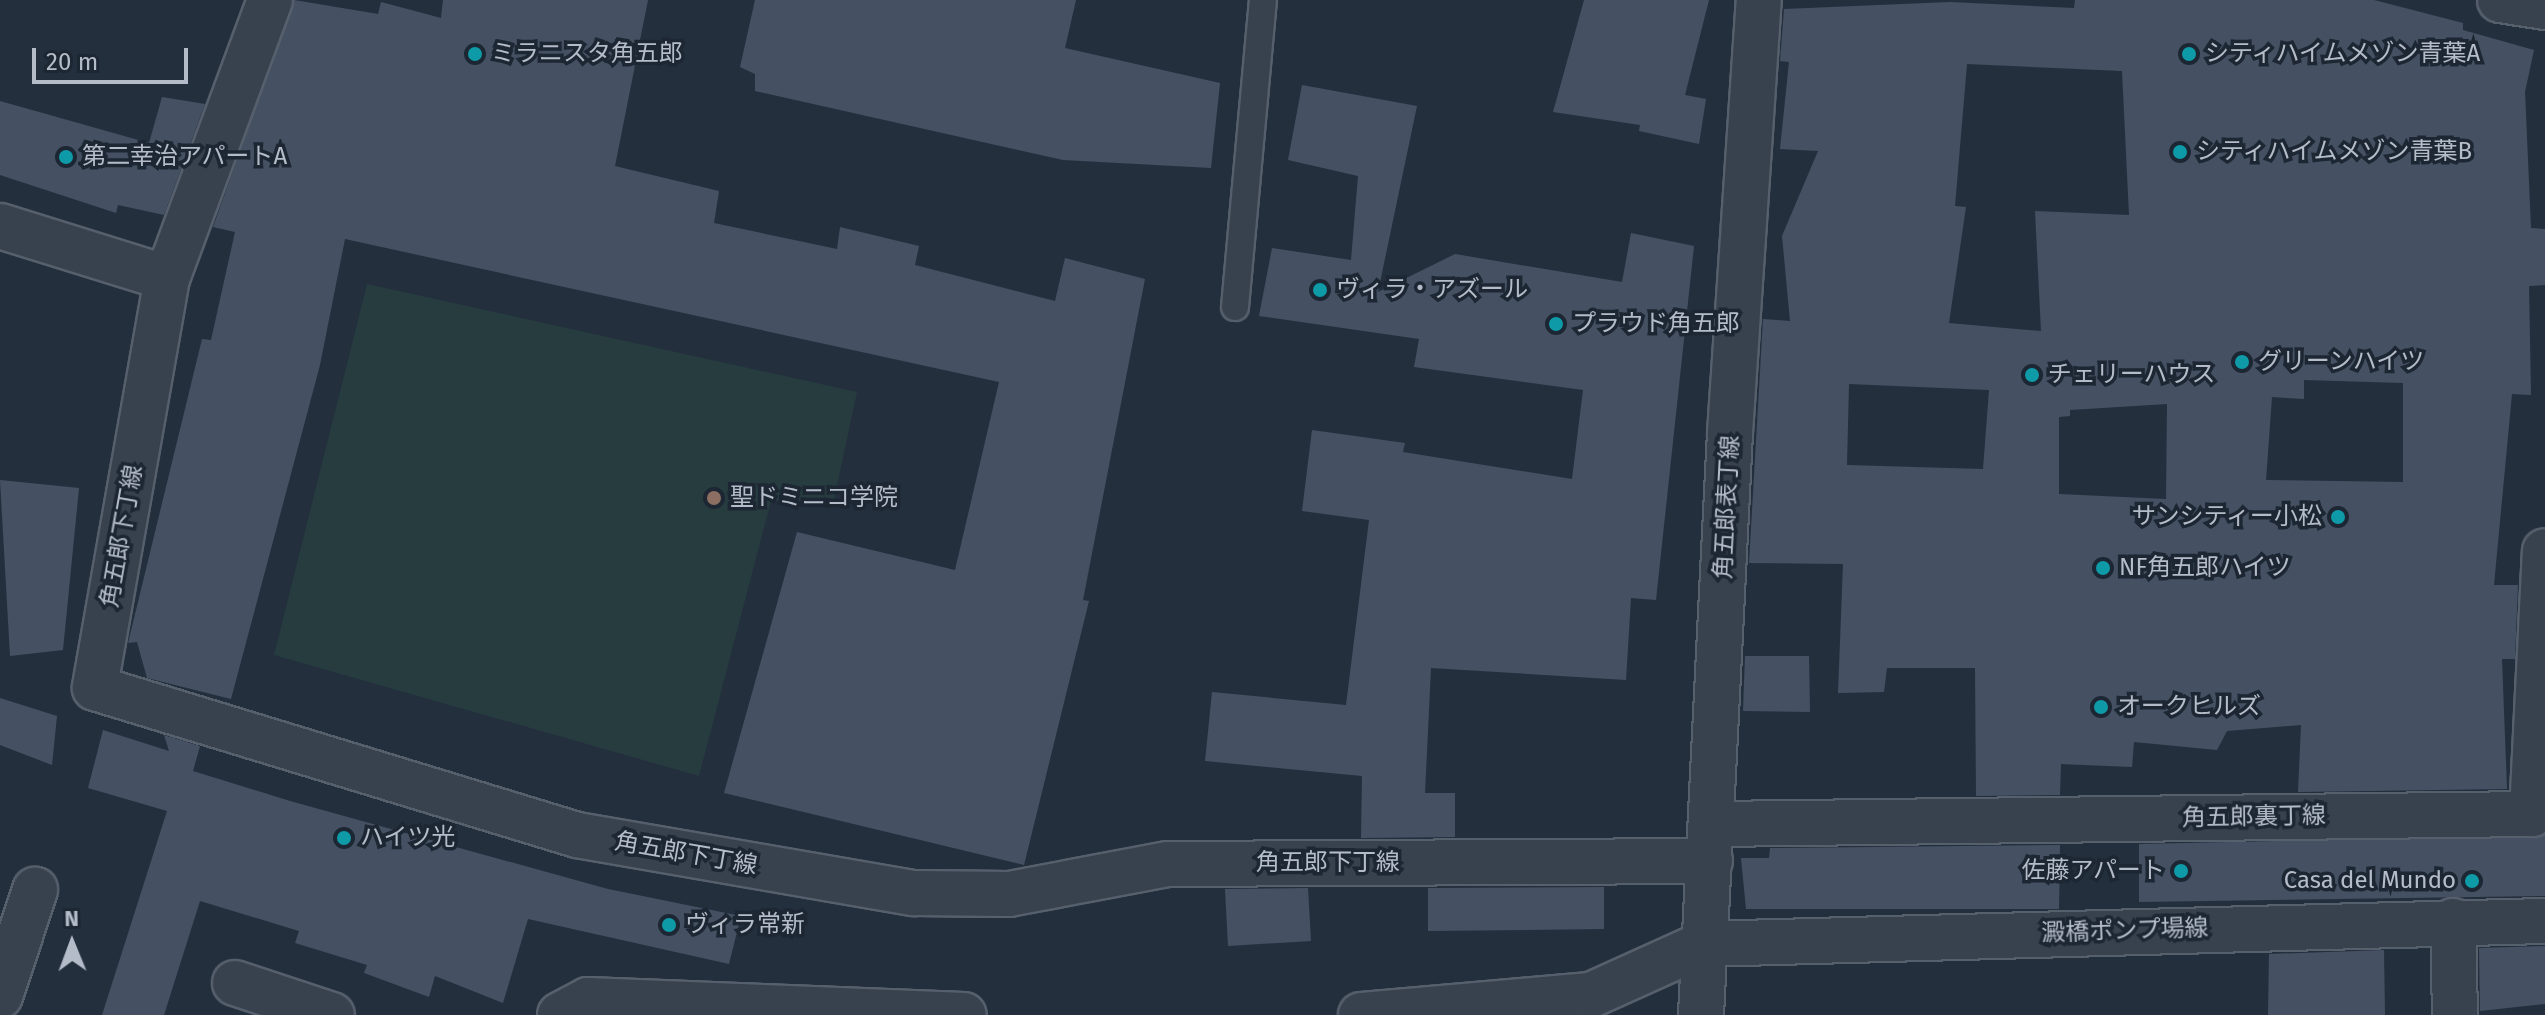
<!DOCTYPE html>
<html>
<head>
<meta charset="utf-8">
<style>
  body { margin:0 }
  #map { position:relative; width:2545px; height:1015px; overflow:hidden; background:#242f3e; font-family:"Fira Sans","Noto Sans JP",sans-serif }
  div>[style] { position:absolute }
  .green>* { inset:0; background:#263c3f }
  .building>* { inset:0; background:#455162 }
  .roads { filter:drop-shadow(2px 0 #565f6c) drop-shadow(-2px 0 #565f6c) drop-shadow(0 2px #565f6c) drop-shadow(0 -2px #565f6c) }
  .lane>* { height:26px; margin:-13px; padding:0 13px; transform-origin:13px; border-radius:13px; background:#38414e }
  .street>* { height:44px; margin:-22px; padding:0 22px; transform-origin:22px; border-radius:22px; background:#38414e }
  .dots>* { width:22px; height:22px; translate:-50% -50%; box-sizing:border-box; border:4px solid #1d2633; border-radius:50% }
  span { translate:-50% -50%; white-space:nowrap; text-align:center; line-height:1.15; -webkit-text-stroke:7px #1d2633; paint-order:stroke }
  .poi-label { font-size:24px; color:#b4bcc9 }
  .left { translate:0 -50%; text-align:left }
  .right { translate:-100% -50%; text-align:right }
  .street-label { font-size:24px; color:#b4bcc9 }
  .north { position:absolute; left:32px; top:903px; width:80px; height:80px; -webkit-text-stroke:6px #1d2633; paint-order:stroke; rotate:359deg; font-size:22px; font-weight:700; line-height:32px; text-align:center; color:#b4bcc9 }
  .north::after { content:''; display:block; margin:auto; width:28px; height:36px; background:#b4bcc9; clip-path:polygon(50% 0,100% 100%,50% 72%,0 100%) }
  .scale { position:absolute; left:32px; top:48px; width:156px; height:36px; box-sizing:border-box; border:4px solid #b4bcc9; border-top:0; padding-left:10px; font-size:24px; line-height:28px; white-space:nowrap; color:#b4bcc9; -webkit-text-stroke:6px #1d2633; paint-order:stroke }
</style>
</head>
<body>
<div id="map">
  <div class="green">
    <i style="clip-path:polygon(367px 284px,857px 392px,834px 500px,771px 501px,699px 776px,274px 655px)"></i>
  </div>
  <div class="building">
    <i style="clip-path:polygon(294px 0,378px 14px,381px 2px,441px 18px,443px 0,648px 0,615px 166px,719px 191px,714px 223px,837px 249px,840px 227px,919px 246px,915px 265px,1055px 301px,1065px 258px,1145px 279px,1083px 600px,1089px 601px,1024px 865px,724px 793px,797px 532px,955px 570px,999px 382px,345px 239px,320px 365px,231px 699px,147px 678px,137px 642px,128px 643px,202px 339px,211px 340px,235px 232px,213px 227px)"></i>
    <i style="clip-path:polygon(755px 0,1076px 0,1065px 48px,1220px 83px,1211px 168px,1063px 160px,755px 91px,755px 74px,740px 67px)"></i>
    <i style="clip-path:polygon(1584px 0,1709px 0,1685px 95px,1706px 99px,1699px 144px,1639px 131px,1640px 125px,1553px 112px)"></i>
    <i style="clip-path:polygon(evenodd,2075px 0,2374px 0,2463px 23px,2463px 30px,2534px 50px,2525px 92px,2531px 228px,2545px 229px,2545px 285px,2529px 286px,2531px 395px,2512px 394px,2494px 585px,2518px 585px,2515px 659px,2502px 659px,2507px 789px,2298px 792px,2301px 725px,2227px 731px,2217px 750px,2134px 742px,2132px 767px,2061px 764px,2060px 795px,1976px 796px,1975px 668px,1887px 668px,1884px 692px,1838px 693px,1843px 564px,1749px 563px,1763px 319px,1790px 321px,1782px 236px,1818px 151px,1780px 149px,1789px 62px,1780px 61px,1784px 9px,1950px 2px,2074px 8px,2075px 0,1967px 64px,2122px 71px,2129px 215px,2035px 211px,2041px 331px,1949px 323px,1966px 207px,1955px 206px,1967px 64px,2075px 0,2304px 380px,2403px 383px,2403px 482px,2266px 480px,2272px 397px,2304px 399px,2304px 380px,2075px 0,1849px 384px,1989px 390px,1983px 469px,1847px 465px,1849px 384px,2075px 0,2167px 404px,2166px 499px,2059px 494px,2059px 417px,2070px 416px,2070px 410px,2167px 404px)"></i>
    <i style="clip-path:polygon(1302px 85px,1417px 106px,1378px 292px,1455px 254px,1622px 282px,1631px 233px,1694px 246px,1656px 600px,1631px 598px,1626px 680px,1431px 668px,1425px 793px,1455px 793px,1455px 837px,1361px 838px,1362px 776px,1205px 761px,1212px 692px,1346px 705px,1369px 520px,1302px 511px,1312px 430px,1405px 443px,1403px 452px,1572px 479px,1583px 390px,1414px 367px,1419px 339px,1259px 316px,1272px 248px,1351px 260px,1358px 176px,1288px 160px)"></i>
    <i style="clip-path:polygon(162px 97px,205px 104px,164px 215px,118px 205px,116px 213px,0 175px,0 101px,149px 143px)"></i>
    <i style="clip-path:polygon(0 480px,79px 488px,63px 650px,10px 656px)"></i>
    <i style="clip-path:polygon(1745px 656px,1809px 656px,1810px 712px,1743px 711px)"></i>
    <i style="clip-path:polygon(0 698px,57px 716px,52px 765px,0 745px)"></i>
    <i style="clip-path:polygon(103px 730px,169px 751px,164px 735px,200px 746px,193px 771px,290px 801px,608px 889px,741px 916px,729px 964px,528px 919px,503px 1003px,435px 976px,429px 997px,364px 973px,367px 965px,295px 943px,299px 931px,200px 901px,164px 1015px,102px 1015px,167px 811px,88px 788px)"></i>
    <i style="clip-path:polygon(2545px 835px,2545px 896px,2139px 902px,2139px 844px)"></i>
    <i style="clip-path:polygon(2060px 845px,2059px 909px,1746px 909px,1741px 858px,1769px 858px,1770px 848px)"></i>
    <i style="clip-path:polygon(1604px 887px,1604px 929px,1428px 931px,1428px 888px)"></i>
    <i style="clip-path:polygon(1308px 888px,1311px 941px,1228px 946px,1225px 889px)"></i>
    <i style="clip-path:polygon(2545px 946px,2545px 1004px,2480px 1011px,2479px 948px)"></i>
    <i style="clip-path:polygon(2384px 950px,2385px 1015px,2268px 1015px,2269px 954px)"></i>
  </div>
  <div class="roads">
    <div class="lane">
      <i style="left:1235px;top:307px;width:308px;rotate:-84.8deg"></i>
    </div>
    <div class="street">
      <i style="left:270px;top:0;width:296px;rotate:110.3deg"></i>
      <i style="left:167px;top:278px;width:416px;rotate:100deg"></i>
      <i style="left:95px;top:688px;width:504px;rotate:16.96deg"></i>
      <i style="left:577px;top:835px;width:342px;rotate:9.8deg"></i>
      <i style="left:914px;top:893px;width:95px;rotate:0.6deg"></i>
      <i style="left:1009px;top:894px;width:162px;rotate:-10.7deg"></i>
      <i style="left:1168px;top:864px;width:542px;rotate:-0.32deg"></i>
      <i style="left:2500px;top:0;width:46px;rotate:8.8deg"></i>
      <i style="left:0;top:226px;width:175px;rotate:17.3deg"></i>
      <i style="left:1713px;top:824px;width:819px;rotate:-0.7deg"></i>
      <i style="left:2532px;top:814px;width:263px;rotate:-87.2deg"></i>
      <i style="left:2453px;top:921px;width:94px;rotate:88.8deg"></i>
      <i style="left:235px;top:983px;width:102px;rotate:18.3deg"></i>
      <i style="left:0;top:996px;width:112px;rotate:-71.7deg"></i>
      <i style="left:560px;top:1015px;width:32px;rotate:-28deg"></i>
      <i style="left:588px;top:1000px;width:376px;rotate:2.3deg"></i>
      <i style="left:1361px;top:1015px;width:231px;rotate:-5deg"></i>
      <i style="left:1591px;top:995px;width:124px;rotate:-24.3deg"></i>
      <i style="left:1704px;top:944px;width:841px;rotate:-1.57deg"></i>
      <i style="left:1701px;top:1015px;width:583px;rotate:-87.15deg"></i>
      <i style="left:1730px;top:433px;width:434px;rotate:-86.2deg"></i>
    </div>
  </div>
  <div class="dots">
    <i style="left:475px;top:54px;background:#0f9aa8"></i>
    <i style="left:2189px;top:54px;background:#0f9aa8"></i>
    <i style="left:2180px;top:152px;background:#0f9aa8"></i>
    <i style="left:66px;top:157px;background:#0f9aa8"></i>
    <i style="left:1320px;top:290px;background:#0f9aa8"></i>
    <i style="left:1556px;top:324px;background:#0f9aa8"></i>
    <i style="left:2242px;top:362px;background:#0f9aa8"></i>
    <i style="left:2032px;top:375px;background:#0f9aa8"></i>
    <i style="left:714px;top:498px;background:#8d6e63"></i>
    <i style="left:2338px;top:517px;background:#0f9aa8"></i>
    <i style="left:2103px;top:568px;background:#0f9aa8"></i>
    <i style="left:2101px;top:707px;background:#0f9aa8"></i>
    <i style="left:344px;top:838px;background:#0f9aa8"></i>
    <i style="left:2181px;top:871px;background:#0f9aa8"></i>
    <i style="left:2472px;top:881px;background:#0f9aa8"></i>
    <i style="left:669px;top:925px;background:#0f9aa8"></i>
  </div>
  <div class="poi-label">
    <span class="left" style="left:491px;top:54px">ミラニスタ角五郎</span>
    <span class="left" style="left:2205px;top:54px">シティハイムメゾン青葉A</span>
    <span class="left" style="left:2196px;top:152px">シティハイムメゾン青葉B</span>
    <span class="left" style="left:82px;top:157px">第二幸治アパートA</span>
    <span class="left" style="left:1336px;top:290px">ヴィラ・アズール</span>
    <span class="left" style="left:1572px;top:324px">プラウド角五郎</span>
    <span class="left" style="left:2258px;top:362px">グリーンハイツ</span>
    <span class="left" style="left:2048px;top:375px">チェリーハウス</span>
    <span class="left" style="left:730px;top:498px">聖ドミニコ学院</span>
    <span class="right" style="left:2322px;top:517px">サンシティー小松</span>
    <span class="left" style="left:2119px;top:568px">NF角五郎ハイツ</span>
    <span class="left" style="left:2117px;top:707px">オークヒルズ</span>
    <span class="left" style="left:360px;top:838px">ハイツ光</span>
    <span class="right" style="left:2165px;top:871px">佐藤アパート</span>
    <span class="right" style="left:2456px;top:881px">Casa del Mundo</span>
    <span class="left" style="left:685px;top:925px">ヴィラ常新</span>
  </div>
  <div class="street-label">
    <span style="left:1727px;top:507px;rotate:-87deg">角五郎表丁線</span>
    <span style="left:122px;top:536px;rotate:-80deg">角五郎下丁線</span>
    <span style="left:2254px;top:817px;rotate:-1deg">角五郎裏丁線</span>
    <span style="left:686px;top:854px;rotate:10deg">角五郎下丁線</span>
    <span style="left:1328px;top:863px">角五郎下丁線</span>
    <span style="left:2125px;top:931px;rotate:-2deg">澱橋ポンプ場線</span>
  </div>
  <div class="north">N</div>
  <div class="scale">20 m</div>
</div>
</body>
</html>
